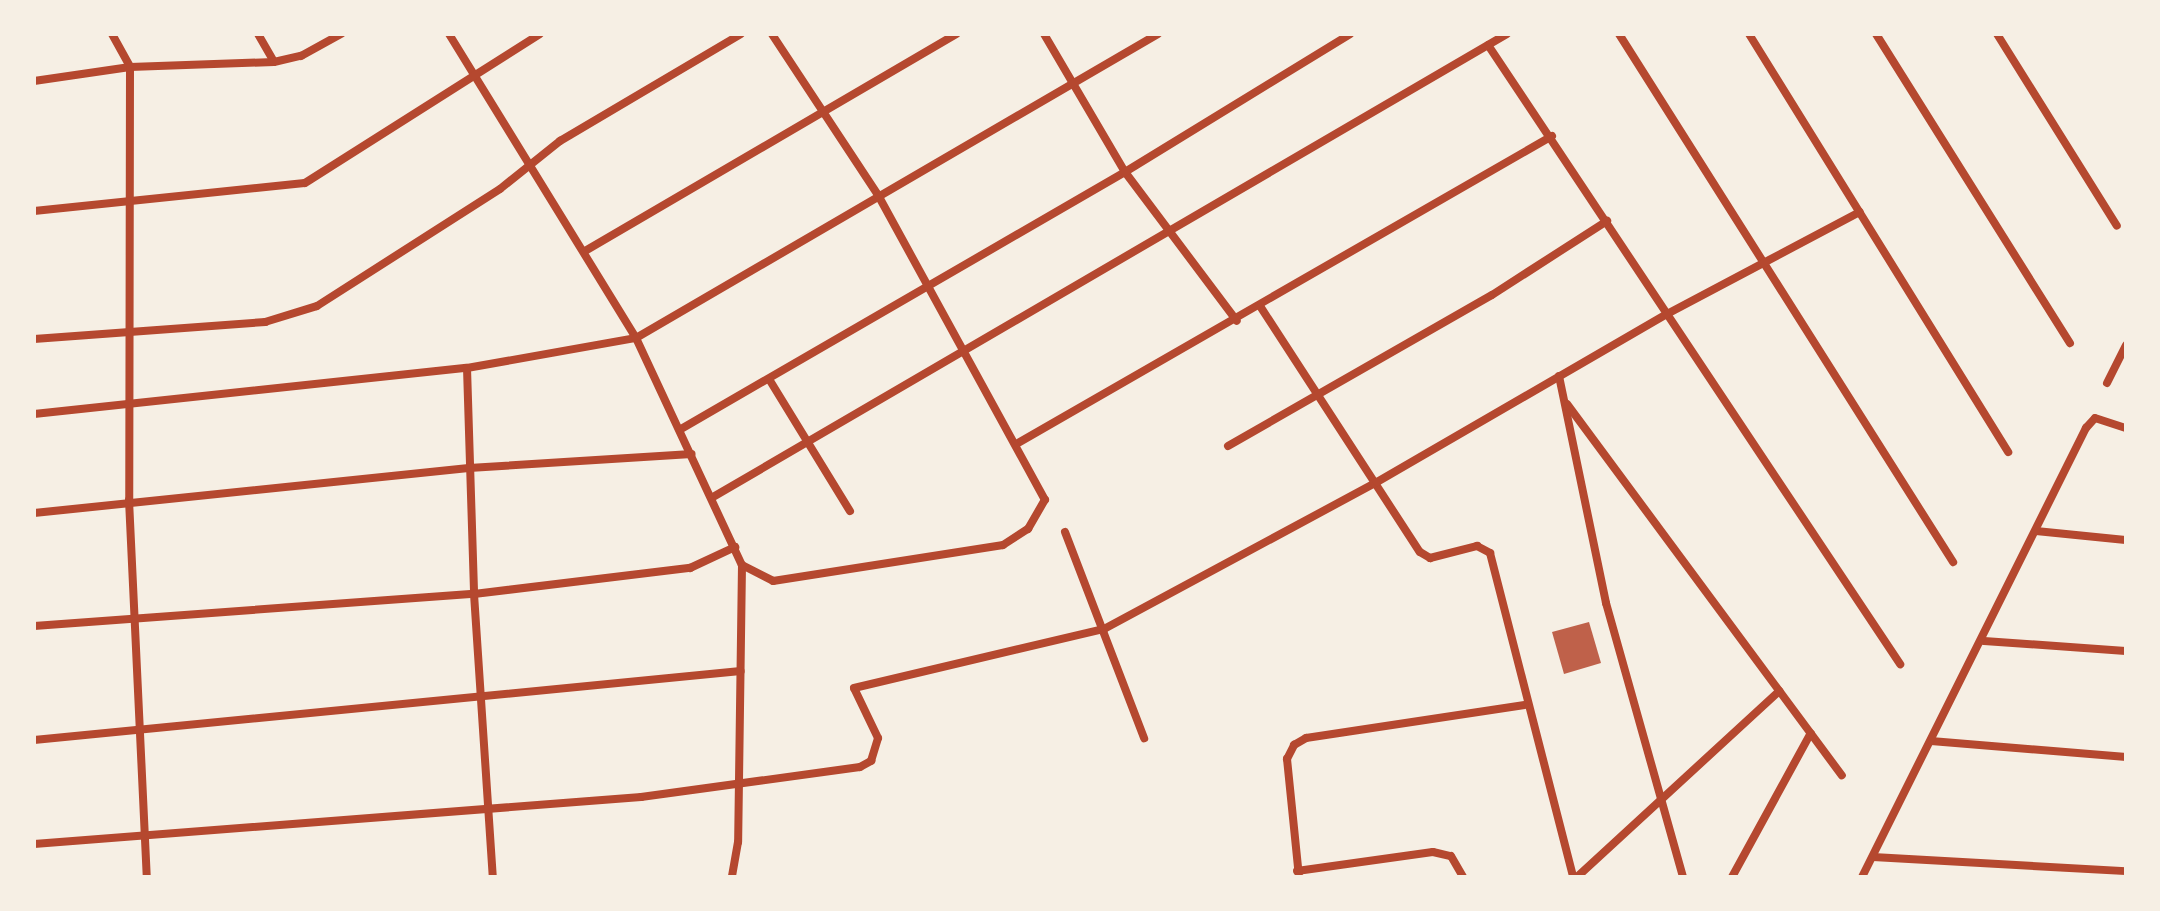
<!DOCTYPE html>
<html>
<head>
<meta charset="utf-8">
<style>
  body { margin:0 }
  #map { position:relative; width:2160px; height:911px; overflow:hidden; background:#f6efe4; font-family:Lato,sans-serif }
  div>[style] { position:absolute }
  .building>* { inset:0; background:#bf614a }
  .minor>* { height:8px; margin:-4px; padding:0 4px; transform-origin:4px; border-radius:4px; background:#b5482f }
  span { translate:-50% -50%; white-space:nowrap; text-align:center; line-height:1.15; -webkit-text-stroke:7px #f6efe4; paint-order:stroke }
  .frame { position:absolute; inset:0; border:36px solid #f6efe4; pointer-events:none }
</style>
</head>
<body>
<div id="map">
  <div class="building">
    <i style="clip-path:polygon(1589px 622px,1601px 663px,1564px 674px,1552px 632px)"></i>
  </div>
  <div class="minor">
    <i style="left:112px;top:34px;width:38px;rotate:61deg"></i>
    <i style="left:130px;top:67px;width:433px;rotate:90.1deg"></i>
    <i style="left:129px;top:500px;width:377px;rotate:87.3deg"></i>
    <i style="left:258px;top:34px;width:32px;rotate:60deg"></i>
    <i style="left:449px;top:34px;width:357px;rotate:58.4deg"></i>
    <i style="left:636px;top:338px;width:251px;rotate:65deg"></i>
    <i style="left:742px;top:565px;width:277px;rotate:90.8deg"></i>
    <i style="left:738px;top:842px;width:36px;rotate:100deg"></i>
    <i style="left:1044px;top:34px;width:160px;rotate:59.6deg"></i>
    <i style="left:1125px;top:172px;width:186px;rotate:53.1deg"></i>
    <i style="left:1619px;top:34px;width:625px;rotate:57.68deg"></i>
    <i style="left:1749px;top:34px;width:492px;rotate:58.2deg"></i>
    <i style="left:1876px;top:34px;width:365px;rotate:57.9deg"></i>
    <i style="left:1997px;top:34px;width:226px;rotate:58deg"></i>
    <i style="left:1488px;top:45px;width:744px;rotate:56.35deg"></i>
    <i style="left:34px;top:81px;width:97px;rotate:-8.3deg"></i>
    <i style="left:130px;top:67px;width:144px;rotate:-2deg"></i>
    <i style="left:274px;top:62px;width:28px;rotate:-13deg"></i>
    <i style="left:301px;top:56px;width:46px;rotate:-28.8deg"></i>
    <i style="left:34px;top:211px;width:272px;rotate:-5.9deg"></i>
    <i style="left:305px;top:183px;width:278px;rotate:-32.4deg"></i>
    <i style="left:585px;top:251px;width:430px;rotate:-30.3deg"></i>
    <i style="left:1260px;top:306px;width:293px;rotate:57deg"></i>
    <i style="left:1420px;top:552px;width:12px;rotate:31deg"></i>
    <i style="left:1430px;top:558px;width:49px;rotate:-14.3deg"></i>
    <i style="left:1477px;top:546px;width:15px;rotate:28deg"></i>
    <i style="left:1490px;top:553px;width:334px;rotate:75.6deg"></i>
    <i style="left:34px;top:339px;width:232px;rotate:-4.2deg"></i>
    <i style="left:265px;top:322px;width:54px;rotate:-17.1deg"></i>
    <i style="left:317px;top:306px;width:217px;rotate:-32.6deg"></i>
    <i style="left:500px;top:189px;width:77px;rotate:-38.7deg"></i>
    <i style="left:560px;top:141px;width:210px;rotate:-30.6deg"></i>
    <i style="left:467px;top:368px;width:226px;rotate:88.2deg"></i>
    <i style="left:474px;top:594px;width:284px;rotate:86.2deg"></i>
    <i style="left:1559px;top:376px;width:232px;rotate:78.3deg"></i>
    <i style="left:1606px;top:603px;width:285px;rotate:74.3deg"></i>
    <i style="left:769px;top:379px;width:155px;rotate:58.5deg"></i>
    <i style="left:2107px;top:383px;width:42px;rotate:-63.4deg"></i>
    <i style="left:1567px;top:404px;width:462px;rotate:53.5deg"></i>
    <i style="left:34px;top:414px;width:435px;rotate:-6.1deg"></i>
    <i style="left:467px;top:368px;width:172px;rotate:-10.1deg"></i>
    <i style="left:636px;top:338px;width:604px;rotate:-30.22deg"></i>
    <i style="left:681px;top:429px;width:513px;rotate:-30.06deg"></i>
    <i style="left:1125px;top:172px;width:264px;rotate:-31.5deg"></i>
    <i style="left:1018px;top:443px;width:616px;rotate:-29.89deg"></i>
    <i style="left:1228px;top:446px;width:304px;rotate:-29.8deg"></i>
    <i style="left:1492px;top:295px;width:137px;rotate:-32.8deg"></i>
    <i style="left:713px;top:497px;width:919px;rotate:-30.25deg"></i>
    <i style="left:34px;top:513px;width:437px;rotate:-5.9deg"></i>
    <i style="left:469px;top:468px;width:223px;rotate:-3.6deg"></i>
    <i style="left:2036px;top:531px;width:90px;rotate:5.7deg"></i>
    <i style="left:1065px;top:532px;width:221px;rotate:69deg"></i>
    <i style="left:742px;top:565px;width:35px;rotate:27deg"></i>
    <i style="left:773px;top:581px;width:233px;rotate:-8.9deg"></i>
    <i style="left:1003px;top:545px;width:30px;rotate:-33deg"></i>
    <i style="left:1028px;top:529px;width:34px;rotate:-60deg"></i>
    <i style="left:1045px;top:500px;width:348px;rotate:-118.7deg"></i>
    <i style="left:878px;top:195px;width:193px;rotate:-123.4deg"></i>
    <i style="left:34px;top:626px;width:441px;rotate:-4.2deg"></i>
    <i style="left:474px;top:594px;width:218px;rotate:-6.9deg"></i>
    <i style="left:690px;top:568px;width:50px;rotate:-25deg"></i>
    <i style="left:1984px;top:641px;width:142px;rotate:4deg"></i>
    <i style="left:34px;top:740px;width:710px;rotate:-5.57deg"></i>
    <i style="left:1931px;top:741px;width:196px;rotate:4.7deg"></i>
    <i style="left:34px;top:844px;width:609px;rotate:-4.43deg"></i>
    <i style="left:641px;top:797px;width:221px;rotate:-7.8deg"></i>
    <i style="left:860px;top:767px;width:13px;rotate:-29deg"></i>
    <i style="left:871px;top:761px;width:24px;rotate:-73deg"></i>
    <i style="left:878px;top:738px;width:55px;rotate:-115.6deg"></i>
    <i style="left:854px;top:688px;width:257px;rotate:-13.3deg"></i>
    <i style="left:1104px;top:629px;width:310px;rotate:-28.3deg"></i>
    <i style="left:1377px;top:482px;width:335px;rotate:-30.1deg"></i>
    <i style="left:1667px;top:314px;width:218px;rotate:-27.9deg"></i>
    <i style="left:1873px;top:857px;width:253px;rotate:3.2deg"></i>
    <i style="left:1297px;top:871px;width:137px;rotate:-8deg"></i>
    <i style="left:1433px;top:852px;width:18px;rotate:13deg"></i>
    <i style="left:1451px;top:856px;width:24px;rotate:60deg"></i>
    <i style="left:1299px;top:877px;width:119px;rotate:-95.8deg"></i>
    <i style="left:1287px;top:759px;width:16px;rotate:-63deg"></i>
    <i style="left:1294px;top:745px;width:14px;rotate:-30deg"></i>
    <i style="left:1306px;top:738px;width:221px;rotate:-8.6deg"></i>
    <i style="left:1577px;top:877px;width:275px;rotate:-42.6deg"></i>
    <i style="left:1732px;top:877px;width:164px;rotate:-61.3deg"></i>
    <i style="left:1862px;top:877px;width:502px;rotate:-63.49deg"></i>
    <i style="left:2086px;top:428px;width:13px;rotate:-48deg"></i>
    <i style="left:2095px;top:418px;width:33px;rotate:18deg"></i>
  </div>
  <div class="frame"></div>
</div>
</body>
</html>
